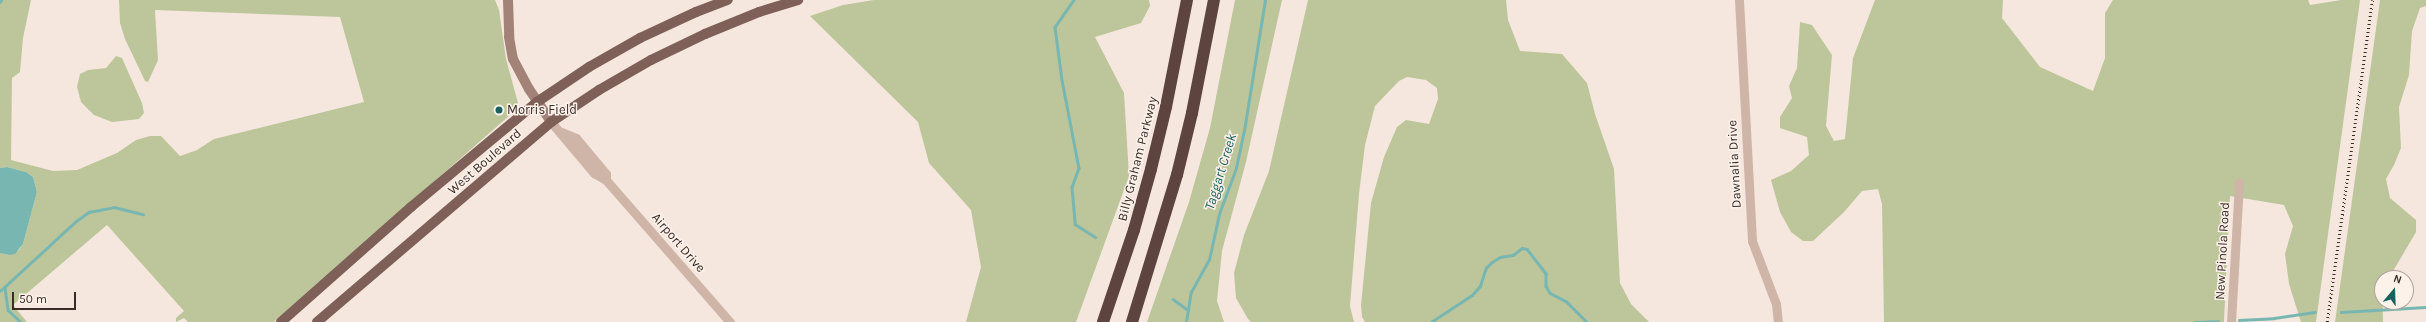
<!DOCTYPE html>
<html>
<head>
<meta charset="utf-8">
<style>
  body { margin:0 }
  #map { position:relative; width:2426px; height:322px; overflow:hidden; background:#f5e7dd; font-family:Karla,sans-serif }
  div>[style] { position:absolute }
  .green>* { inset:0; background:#bdc69b }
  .water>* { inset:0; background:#78b6b1 }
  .stream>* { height:2.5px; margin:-1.25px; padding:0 1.25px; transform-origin:1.25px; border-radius:1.25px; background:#78b6b1 }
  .street>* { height:9px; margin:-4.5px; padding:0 4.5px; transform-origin:4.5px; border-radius:4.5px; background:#cfb5a7 }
  .secondary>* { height:10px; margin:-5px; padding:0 5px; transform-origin:5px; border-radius:5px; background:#a38378 }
  .primary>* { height:10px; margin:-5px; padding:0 5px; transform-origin:5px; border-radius:5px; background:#7e6058 }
  .highway>* { height:12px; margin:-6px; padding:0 6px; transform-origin:6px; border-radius:6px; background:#5d443e }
  .rail>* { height:2.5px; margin-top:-1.25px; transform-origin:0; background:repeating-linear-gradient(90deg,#3b2c28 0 1px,transparent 0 4px) }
  .dots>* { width:11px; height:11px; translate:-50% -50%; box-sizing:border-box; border:2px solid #fcf2ea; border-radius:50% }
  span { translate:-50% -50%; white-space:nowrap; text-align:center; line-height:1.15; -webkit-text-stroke:3px #fcf2ea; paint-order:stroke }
  .poi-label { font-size:13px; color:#3b2c28 }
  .left { translate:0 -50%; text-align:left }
  .street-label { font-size:13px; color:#3b2c28 }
  .water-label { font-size:14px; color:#19615e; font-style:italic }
  .north { position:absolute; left:2374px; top:270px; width:40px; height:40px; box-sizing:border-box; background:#fcf2ea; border:1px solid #afa39c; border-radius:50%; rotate:19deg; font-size:11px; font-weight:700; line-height:16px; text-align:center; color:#3b2c28 }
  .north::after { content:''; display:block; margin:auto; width:14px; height:18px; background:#19615e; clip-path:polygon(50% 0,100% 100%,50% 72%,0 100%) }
  .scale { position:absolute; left:12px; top:292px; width:64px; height:18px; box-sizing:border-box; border:2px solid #3b2c28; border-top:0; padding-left:5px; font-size:12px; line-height:14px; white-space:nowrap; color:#3b2c28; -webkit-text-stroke:3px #fcf2ea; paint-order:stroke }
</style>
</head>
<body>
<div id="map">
  <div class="green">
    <i style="clip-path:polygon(0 0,31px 0,23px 38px,20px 72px,12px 78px,11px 160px,53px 171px,77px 170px,117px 153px,136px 140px,150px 136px,161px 136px,180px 156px,197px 150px,214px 139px,364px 102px,340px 17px,155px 10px,158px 60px,148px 82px,145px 81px,125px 39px,120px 23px,119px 0,495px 0,499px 10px,506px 59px,518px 103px,510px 115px,274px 322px,188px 322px,184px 318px,176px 322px,176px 318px,184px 311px,107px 225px,13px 305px,27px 322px,0 322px,0 253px,9px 255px,19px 250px,23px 244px,37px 192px,33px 177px,26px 172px,7px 167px,0 168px)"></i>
    <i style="clip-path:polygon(874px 0,1149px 0,1150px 6px,1141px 23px,1095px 37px,1124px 93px,1129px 176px,1076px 322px,966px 322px,981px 267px,971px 210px,929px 163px,918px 122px,810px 16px,843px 5px)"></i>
    <i style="clip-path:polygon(1235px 0,1282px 0,1246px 162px,1222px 251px,1217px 301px,1224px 322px,1147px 322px,1189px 202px,1210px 128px)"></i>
    <i style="clip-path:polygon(1308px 0,1506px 0,1508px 20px,1520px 51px,1562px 54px,1587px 83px,1595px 114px,1614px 169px,1620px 283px,1631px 304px,1649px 322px,1365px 322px,1362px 317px,1361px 305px,1371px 203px,1384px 157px,1397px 127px,1406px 120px,1429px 124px,1438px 99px,1437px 88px,1426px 80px,1407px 77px,1399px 81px,1375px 106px,1365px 145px,1359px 194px,1350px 306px,1354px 322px,1251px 322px,1248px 319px,1236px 298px,1234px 273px,1244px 235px,1269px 171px)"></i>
    <i style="clip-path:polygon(1875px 0,2003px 0,2002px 18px,2040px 67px,2093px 91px,2105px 58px,2105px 13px,2113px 0,2308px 0,2310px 5px,2341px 0,2360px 0,2316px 322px,2301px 322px,2289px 284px,2285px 254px,2293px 226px,2284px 205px,2230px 196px,2224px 322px,1884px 322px,1882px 204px,1878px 189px,1862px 191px,1844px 212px,1813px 241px,1803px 241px,1791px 232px,1780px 212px,1771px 180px,1791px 171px,1809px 155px,1807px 137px,1780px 128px,1780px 117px,1792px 98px,1789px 86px,1797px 68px,1800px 22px,1812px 25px,1832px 55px,1826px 126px,1834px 141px,1845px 139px,1853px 58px)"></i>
    <i style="clip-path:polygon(2380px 0,2426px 0,2426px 6px,2420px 8px,2412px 31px,2409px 75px,2399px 107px,2401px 148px,2394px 165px,2386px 179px,2390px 198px,2416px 220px,2416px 232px,2389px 278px,2382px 278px,2383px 322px,2335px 322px)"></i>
    <i style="clip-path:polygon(116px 56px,122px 58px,142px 103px,144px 113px,139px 119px,112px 122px,94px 115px,81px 102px,77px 87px,80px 74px,88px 70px,106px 68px)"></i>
  </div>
  <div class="water">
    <i style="clip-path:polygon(7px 167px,26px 172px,33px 177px,37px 192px,23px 244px,15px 254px,9px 255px,0 253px,0 168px)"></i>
  </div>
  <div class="stream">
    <i style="left:1074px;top:0;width:33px;rotate:125deg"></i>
    <i style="left:1055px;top:27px;width:53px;rotate:82.5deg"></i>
    <i style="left:1062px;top:80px;width:90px;rotate:79.1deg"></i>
    <i style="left:1079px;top:168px;width:20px;rotate:110deg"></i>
    <i style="left:1072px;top:187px;width:37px;rotate:85deg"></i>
    <i style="left:1075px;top:224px;width:24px;rotate:33deg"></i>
    <i style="left:0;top:2px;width:2px;rotate:-63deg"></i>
    <i style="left:5px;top:288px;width:22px;rotate:82deg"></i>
    <i style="left:8px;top:310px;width:18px;rotate:43deg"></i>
    <i style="left:0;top:291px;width:103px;rotate:-42.6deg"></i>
    <i style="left:76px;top:221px;width:16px;rotate:-35deg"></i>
    <i style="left:89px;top:212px;width:25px;rotate:-11deg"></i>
    <i style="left:114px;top:207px;width:30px;rotate:14deg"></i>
    <i style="left:1173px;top:299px;width:19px;rotate:36deg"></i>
    <i style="left:2341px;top:312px;width:85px;rotate:-3.4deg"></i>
    <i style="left:2239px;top:320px;width:35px;rotate:-3deg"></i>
    <i style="left:2274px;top:318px;width:41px;rotate:-8.3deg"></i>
    <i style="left:1186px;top:322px;width:30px;rotate:-81deg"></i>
    <i style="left:1191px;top:292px;width:37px;rotate:-61deg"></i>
    <i style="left:1209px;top:260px;width:47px;rotate:-77.7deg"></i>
    <i style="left:1219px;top:214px;width:49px;rotate:-69.7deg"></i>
    <i style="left:1236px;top:168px;width:38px;rotate:-78deg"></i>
    <i style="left:1244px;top:131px;width:133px;rotate:-80.9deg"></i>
    <i style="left:1431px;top:322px;width:49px;rotate:-33.4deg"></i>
    <i style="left:1472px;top:295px;width:12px;rotate:-48deg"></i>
    <i style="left:1480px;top:286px;width:19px;rotate:-72deg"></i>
    <i style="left:1486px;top:268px;width:8px;rotate:-45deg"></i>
    <i style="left:1492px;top:262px;width:9px;rotate:-32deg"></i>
    <i style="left:1500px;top:257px;width:13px;rotate:-9deg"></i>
    <i style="left:1513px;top:255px;width:11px;rotate:-38deg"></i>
    <i style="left:1522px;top:248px;width:5px;rotate:11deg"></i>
    <i style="left:1527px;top:249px;width:31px;rotate:52deg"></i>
    <i style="left:1546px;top:273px;width:13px;rotate:90deg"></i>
    <i style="left:1546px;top:286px;width:8px;rotate:60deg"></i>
    <i style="left:1550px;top:293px;width:18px;rotate:27deg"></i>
    <i style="left:1566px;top:301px;width:30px;rotate:45deg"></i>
    <i style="left:2195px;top:322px;width:23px;rotate:-2deg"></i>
  </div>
  <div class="street">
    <i style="left:1739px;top:0;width:241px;rotate:86.9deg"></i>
    <i style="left:1752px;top:241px;width:67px;rotate:69.1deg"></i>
    <i style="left:1776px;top:304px;width:18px;rotate:84deg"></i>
    <i style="left:551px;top:122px;width:67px;rotate:49.9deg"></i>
    <i style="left:594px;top:173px;width:14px;rotate:30deg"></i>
    <i style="left:606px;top:180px;width:6px;rotate:-90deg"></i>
    <i style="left:606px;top:174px;width:47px;rotate:-129.8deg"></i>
    <i style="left:576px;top:138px;width:16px;rotate:-158deg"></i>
    <i style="left:606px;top:180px;width:189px;rotate:48.9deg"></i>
    <i style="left:2231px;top:322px;width:140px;rotate:-86.7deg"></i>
  </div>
  <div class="secondary">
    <i style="left:508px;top:0;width:37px;rotate:88deg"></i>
    <i style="left:509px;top:37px;width:22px;rotate:80deg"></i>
    <i style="left:513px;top:59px;width:34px;rotate:62deg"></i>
    <i style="left:529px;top:89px;width:40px;rotate:56deg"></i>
  </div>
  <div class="primary">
    <i style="left:281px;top:322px;width:174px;rotate:-41.5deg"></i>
    <i style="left:411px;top:207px;width:164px;rotate:-39.8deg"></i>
    <i style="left:537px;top:102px;width:63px;rotate:-33.9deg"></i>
    <i style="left:589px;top:67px;width:59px;rotate:-29.6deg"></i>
    <i style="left:640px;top:38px;width:62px;rotate:-24.9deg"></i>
    <i style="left:696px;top:12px;width:34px;rotate:-21deg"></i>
    <i style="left:317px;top:322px;width:308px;rotate:-40.5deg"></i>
    <i style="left:551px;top:122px;width:58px;rotate:-33.7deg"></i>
    <i style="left:599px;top:90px;width:60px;rotate:-30deg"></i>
    <i style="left:651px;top:60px;width:60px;rotate:-25.7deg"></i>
    <i style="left:705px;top:34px;width:58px;rotate:-22.2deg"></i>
    <i style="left:759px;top:12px;width:41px;rotate:-17.1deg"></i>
  </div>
  <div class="highway">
    <i style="left:1103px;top:322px;width:97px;rotate:-71.4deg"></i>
    <i style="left:1134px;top:230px;width:63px;rotate:-74.4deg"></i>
    <i style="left:1151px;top:169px;width:64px;rotate:-76.4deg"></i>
    <i style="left:1166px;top:107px;width:109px;rotate:-78.9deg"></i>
    <i style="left:1132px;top:322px;width:154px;rotate:-73deg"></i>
    <i style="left:1177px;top:175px;width:64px;rotate:-76.4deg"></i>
    <i style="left:1192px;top:113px;width:115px;rotate:-79deg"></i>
  </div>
  <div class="rail">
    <i style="left:2327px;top:322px;width:325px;rotate:-82deg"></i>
  </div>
  <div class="dots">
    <i style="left:499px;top:110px;background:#19615e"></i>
  </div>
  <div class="poi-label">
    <span class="left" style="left:507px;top:110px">Morris Field</span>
  </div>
  <div class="street-label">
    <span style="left:1138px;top:159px;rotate:-76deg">Billy Graham Parkway</span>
    <span style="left:485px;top:162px;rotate:-41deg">West Boulevard</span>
    <span style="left:1735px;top:164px;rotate:-93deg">Dawnalia Drive</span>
    <span style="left:678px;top:243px;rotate:49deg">Airport Drive</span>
    <span style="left:2223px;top:251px;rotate:-87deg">New Pinola Road</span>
  </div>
  <div class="water-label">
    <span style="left:1221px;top:172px;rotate:-73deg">Taggart Creek</span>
  </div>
  <div class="north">N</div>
  <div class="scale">50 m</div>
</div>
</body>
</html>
